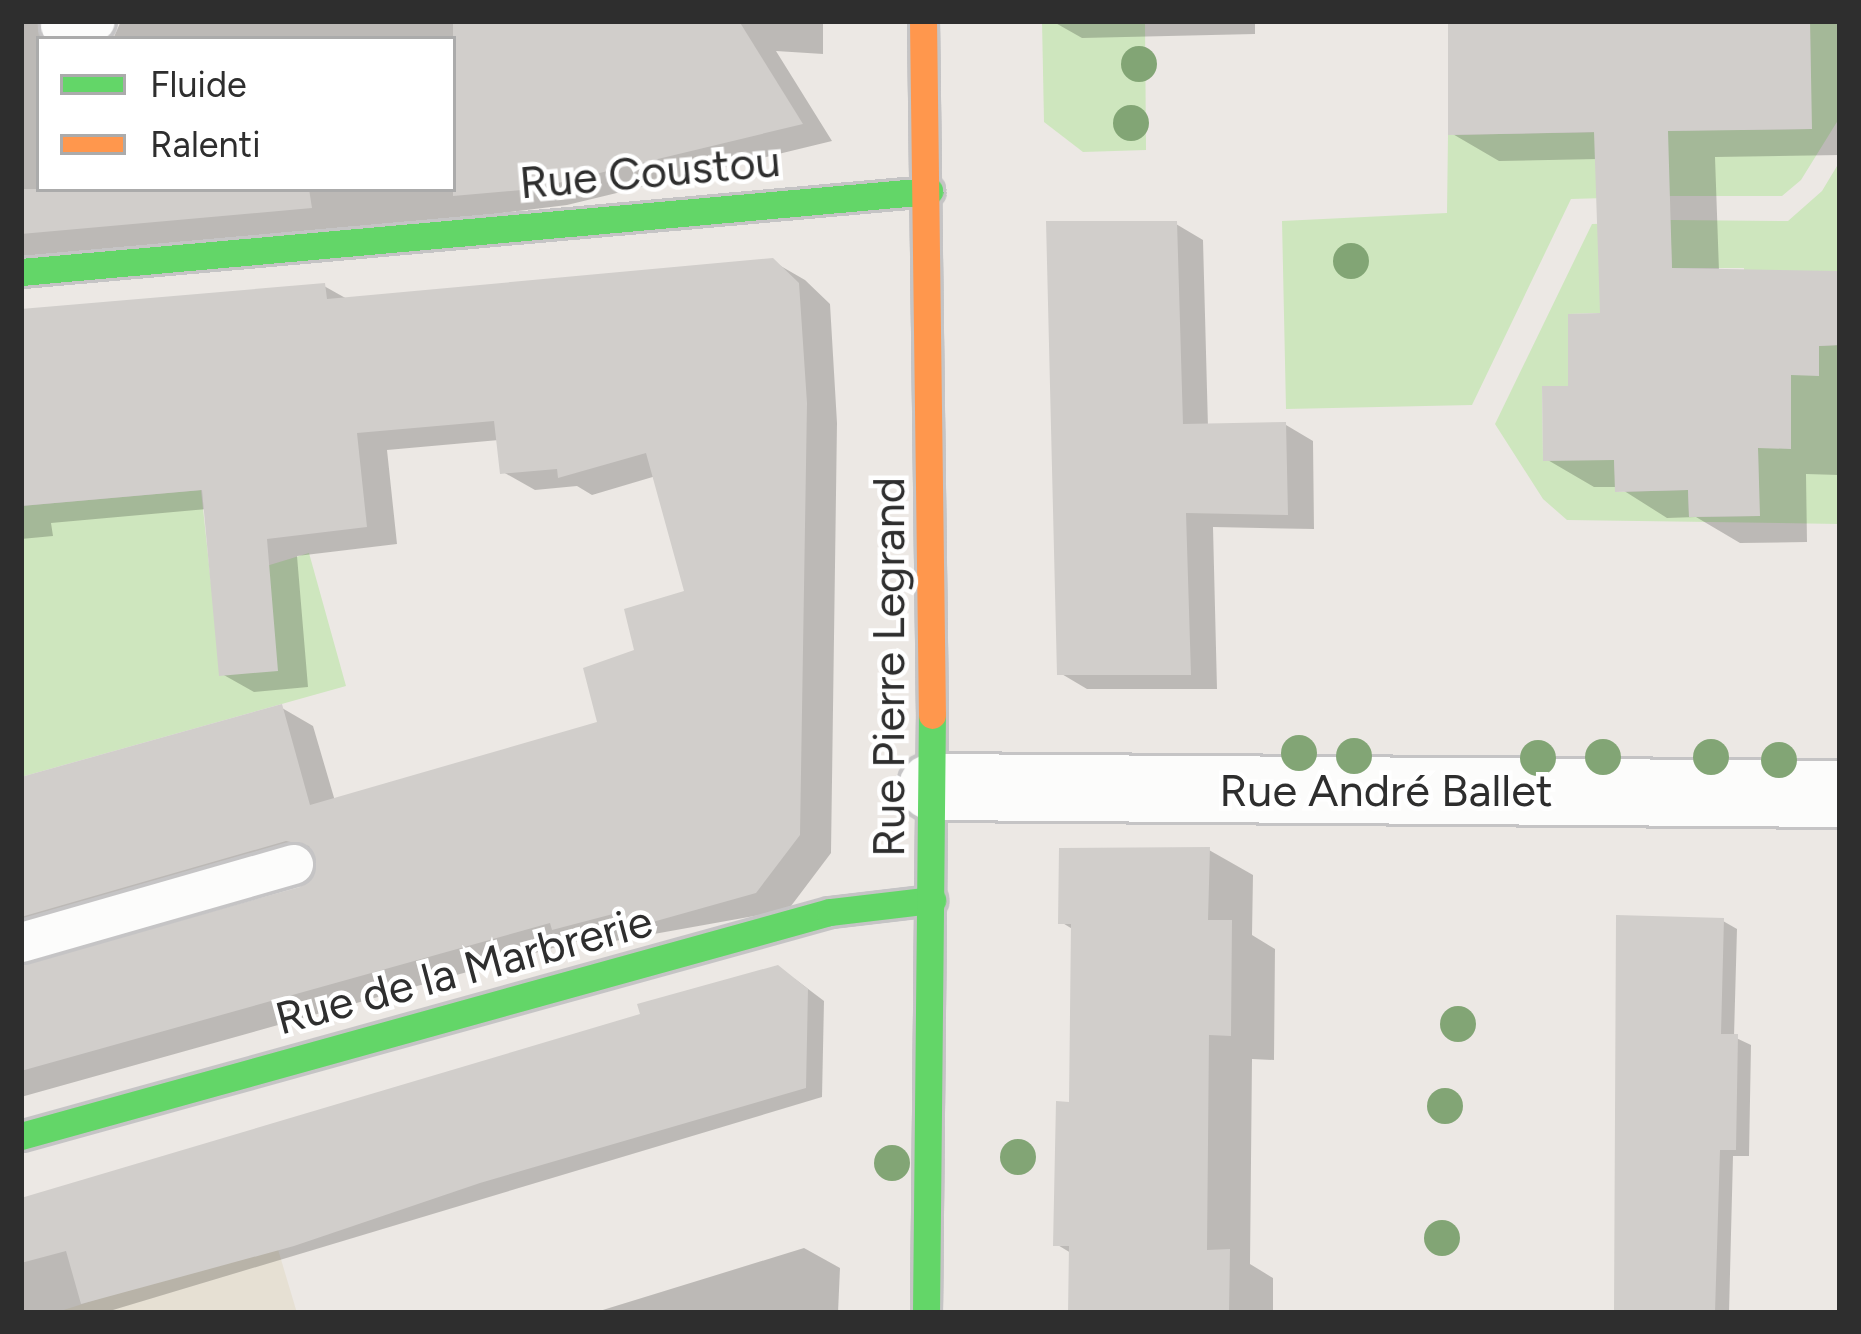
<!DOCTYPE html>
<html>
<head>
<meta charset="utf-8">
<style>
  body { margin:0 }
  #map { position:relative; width:1861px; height:1334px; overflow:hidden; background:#ece8e4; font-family:Figtree,sans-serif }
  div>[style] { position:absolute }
  .education>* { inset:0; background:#e6e0d3 }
  .green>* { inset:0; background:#cee6be }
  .shadow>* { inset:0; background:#0003 }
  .building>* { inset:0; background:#d1cecb }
  .roads { filter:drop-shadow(3px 0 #c5c4c5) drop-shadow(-3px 0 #c5c4c5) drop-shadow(0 3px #c5c4c5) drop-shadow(0 -3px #c5c4c5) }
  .lane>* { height:39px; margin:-19.5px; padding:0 19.5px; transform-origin:19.5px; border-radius:19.5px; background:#fcfcfb }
  .street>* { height:66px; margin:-33px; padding:0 33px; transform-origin:33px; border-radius:33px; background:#fcfcfb }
  .fast>* { height:27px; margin:-13.5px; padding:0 13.5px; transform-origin:13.5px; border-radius:13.5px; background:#63d668 }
  .slow>* { height:27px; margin:-13.5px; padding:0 13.5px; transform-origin:13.5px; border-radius:13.5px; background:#ff974d }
  .trees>* { width:36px; height:36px; margin:-18px; border-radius:50%; background:#82a575 }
  span { translate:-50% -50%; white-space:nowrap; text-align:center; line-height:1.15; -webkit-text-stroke:9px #fff; paint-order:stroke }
  .street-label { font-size:45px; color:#2e2e2e }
  .frame { position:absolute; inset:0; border:24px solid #2e2e2e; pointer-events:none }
  .legend { position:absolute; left:36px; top:36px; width:420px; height:156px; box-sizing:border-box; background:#fff; border:3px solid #ababab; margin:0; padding:15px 21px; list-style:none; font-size:36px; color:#2e2e2e }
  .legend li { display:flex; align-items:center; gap:24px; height:60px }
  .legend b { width:60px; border:3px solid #ababab }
</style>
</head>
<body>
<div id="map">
  <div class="education">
    <i style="clip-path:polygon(277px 1246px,297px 1313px,54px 1313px,114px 1294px)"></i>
  </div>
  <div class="green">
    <i style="clip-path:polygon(1042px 21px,1145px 21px,1146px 150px,1083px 152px,1044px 122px)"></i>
    <i style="clip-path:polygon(1810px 21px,1840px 21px,1840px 117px,1801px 180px,1782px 196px,1651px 196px,1640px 131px,1811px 129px)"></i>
    <i style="clip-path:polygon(1612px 132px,1605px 198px,1571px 199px,1472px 405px,1286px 409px,1282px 221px,1447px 213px,1448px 135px)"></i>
    <i style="clip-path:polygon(1840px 161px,1840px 271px,1744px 300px,1744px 268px,1672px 268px,1670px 220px,1788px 221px,1822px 191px)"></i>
    <i style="clip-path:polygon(1638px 223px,1600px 313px,1568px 314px,1568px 386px,1542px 387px,1543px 460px,1614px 460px,1616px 492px,1688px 490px,1689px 517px,1759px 516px,1758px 448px,1791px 448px,1791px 375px,1819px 375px,1819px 346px,1840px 345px,1840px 524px,1567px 520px,1543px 499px,1495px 424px,1592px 224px)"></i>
    <i style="clip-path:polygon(201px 490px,211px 583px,309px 553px,346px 686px,21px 777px,21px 506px)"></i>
  </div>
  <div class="shadow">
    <i style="clip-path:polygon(21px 21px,85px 21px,69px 39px,39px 39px,39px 189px,453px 189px,453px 39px,113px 39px,121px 21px,823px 21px,823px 54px,776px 51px,832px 141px,567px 205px,21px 271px)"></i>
    <i style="clip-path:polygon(1052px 21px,1255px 21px,1255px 34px,1082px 38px)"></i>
    <i style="clip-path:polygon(1451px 21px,1840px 21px,1840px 155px,1715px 157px,1719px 271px,1840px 272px,1839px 475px,1806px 474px,1807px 542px,1740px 543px,1696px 517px,1667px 518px,1618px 487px,1594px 487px,1546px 459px,1603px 316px,1598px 159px,1499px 161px,1451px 133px)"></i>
    <i style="clip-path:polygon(1176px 224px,1203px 240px,1208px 427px,1286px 425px,1313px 441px,1314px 529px,1213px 527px,1217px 689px,1087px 689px,1060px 673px)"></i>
    <i style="clip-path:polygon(evenodd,772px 261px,805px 280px,830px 304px,837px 423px,831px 853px,788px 910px,587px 946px,578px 941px,21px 1097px,21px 780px,282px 708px,313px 726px,335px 801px,601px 724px,638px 652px,688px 593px,656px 476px,592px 495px,577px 486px,535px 490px,503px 472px,499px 440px,387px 450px,397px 544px,297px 556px,308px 687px,254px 692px,222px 674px,207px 509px,51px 523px,53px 536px,21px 539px,21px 312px,324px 286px,349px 300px,772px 261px,320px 858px,314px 882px,301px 890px,28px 968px,34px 944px,47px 936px,320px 858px)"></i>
    <i style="clip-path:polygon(1209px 850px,1253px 875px,1252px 935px,1275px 949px,1274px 1060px,1252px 1059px,1250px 1264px,1273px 1278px,1273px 1313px,1071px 1313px,1071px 1253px,1056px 1244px,1072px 1105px,1074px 930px,1061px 922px)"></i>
    <i style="clip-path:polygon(1723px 921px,1737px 929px,1734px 1037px,1751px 1045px,1749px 1156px,1733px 1156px,1729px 1313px,1614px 1313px)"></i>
    <i style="clip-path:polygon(795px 979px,824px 1001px,822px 1097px,103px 1313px,21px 1313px,21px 1202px)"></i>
    <i style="clip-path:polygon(804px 1248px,840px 1268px,838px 1313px,593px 1313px)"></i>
  </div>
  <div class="building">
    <i style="clip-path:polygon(453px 21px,739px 21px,803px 124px,533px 189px,453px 196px)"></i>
    <i style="clip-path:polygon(1448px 21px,1810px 21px,1812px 129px,1668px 131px,1672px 268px,1840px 271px,1840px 345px,1819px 346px,1819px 376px,1791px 375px,1791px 449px,1758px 448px,1760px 516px,1689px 517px,1688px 490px,1615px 492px,1614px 460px,1543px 461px,1542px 386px,1568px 386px,1568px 314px,1600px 313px,1594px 132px,1448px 135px)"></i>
    <i style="clip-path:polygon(21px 189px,309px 189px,312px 208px,21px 234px)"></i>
    <i style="clip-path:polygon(1046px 221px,1177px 221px,1183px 424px,1286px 422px,1288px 515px,1186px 513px,1191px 675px,1057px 675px)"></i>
    <i style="clip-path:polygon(773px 258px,799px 283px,807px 403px,800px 835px,756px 893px,617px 932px,613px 914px,552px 930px,550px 923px,21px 1071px,21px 965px,300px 887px,316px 869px,309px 846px,286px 841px,21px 917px,21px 777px,282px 704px,310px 805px,597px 722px,583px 668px,634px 650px,624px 609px,684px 591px,646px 453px,558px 478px,557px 469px,500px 474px,494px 421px,357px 433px,367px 527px,267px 539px,278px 671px,219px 676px,202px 490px,21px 506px,21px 309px,325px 283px,327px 299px)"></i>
    <i style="clip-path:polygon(1210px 847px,1208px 920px,1232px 920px,1231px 1036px,1209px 1035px,1207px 1250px,1230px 1249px,1229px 1313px,1068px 1313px,1069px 1246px,1053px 1246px,1056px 1101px,1069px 1102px,1071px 924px,1058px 924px,1059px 848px)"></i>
    <i style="clip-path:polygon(1616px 915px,1724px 918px,1721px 1034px,1738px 1034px,1736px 1150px,1720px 1150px,1715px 1313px,1614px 1313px)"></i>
    <i style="clip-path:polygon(778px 965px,808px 989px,806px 1088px,480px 1183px,294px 1246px,81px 1304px,66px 1251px,21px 1263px,21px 1198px,640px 1014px,637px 1004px)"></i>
  </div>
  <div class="roads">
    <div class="lane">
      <i style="left:60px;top:25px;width:35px;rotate:-7deg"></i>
      <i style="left:21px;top:942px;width:283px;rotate:-16deg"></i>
    </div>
    <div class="street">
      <i style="left:932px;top:787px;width:908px;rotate:0.44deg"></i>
    </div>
    <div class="fast">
      <i style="left:21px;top:272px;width:912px;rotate:-5.1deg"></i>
      <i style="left:21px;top:1136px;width:839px;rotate:-15.48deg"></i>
      <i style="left:830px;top:912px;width:103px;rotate:-6.7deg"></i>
      <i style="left:926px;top:1313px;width:598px;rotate:-89.43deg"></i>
    </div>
    <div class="slow">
      <i style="left:923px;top:21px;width:694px;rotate:89.26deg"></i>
    </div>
  </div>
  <div class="trees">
    <i style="left:1139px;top:64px"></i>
    <i style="left:1131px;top:123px"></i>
    <i style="left:1351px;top:261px"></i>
    <i style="left:1299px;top:753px"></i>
    <i style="left:1354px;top:756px"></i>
    <i style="left:1603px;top:757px"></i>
    <i style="left:1711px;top:757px"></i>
    <i style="left:1538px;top:758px"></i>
    <i style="left:1779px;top:760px"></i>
    <i style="left:1458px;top:1024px"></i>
    <i style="left:1445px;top:1106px"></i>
    <i style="left:1018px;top:1157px"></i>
    <i style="left:892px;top:1163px"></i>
    <i style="left:1442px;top:1238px"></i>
  </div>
  <div class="street-label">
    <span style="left:650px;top:172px;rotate:-5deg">Rue Coustou</span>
    <span style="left:889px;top:667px;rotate:-90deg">Rue Pierre Legrand</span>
    <span style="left:1386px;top:791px">Rue André Ballet</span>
    <span style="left:464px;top:970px;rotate:-15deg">Rue de la Marbrerie</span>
  </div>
  <div class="frame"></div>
  <ul class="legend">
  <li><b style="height:15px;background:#63d668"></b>Fluide</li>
  <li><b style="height:15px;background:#ff974d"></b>Ralenti</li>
  </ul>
</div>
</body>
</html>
